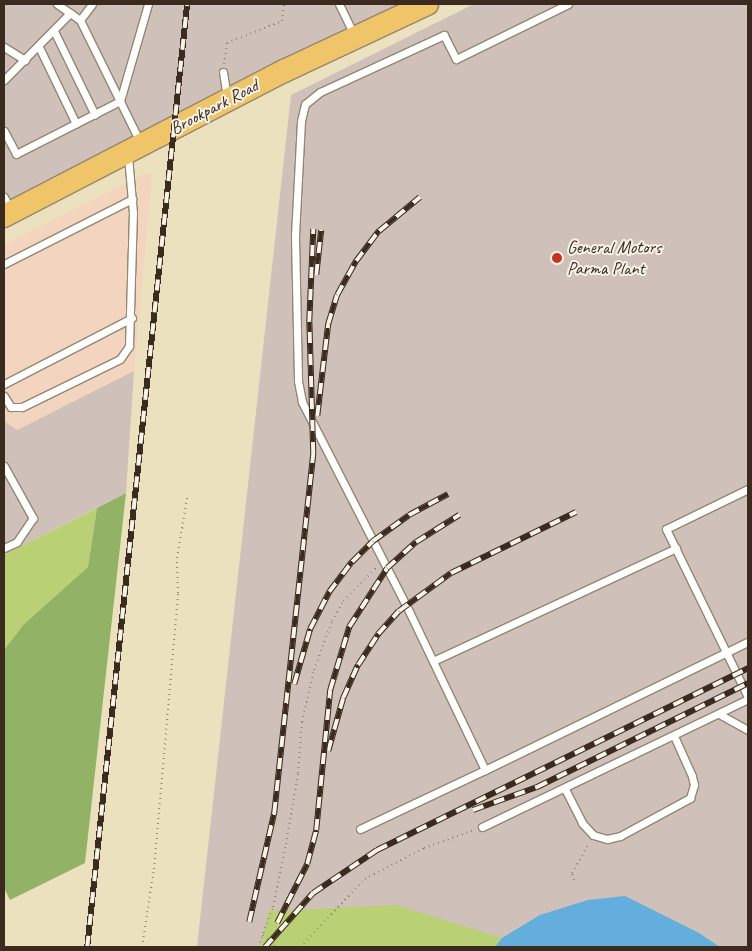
<!DOCTYPE html>
<html>
<head>
<meta charset="utf-8">
<style>
  body { margin:0 }
  #map { position:relative; width:752px; height:951px; overflow:hidden; background:#ece1bf; font-family:Caveat,sans-serif }
  div>[style] { position:absolute }
  .built>* { inset:0; background:#f3d4be }
  .industrial>* { inset:0; background:#cfc0ba }
  .green>* { inset:0; background:#b9d074 }
  .forest>* { inset:0; background:#92b266 }
  .water>* { inset:0; background:#63aedc }
  .path>* { height:2px; margin-top:-1px; transform-origin:0; background:repeating-linear-gradient(90deg,#94866e 0 1px,transparent 0 5px) }
  .roads { filter:drop-shadow(1px 0 #94866e) drop-shadow(-1px 0 #94866e) drop-shadow(0 1px #94866e) drop-shadow(0 -1px #94866e) }
  .service>* { height:7px; margin:-3.5px; padding:0 3.5px; transform-origin:3.5px; border-radius:3.5px; background:#fff }
  .primary>* { height:22px; margin:-11px; padding:0 11px; transform-origin:11px; border-radius:11px; background:#f0c469 }
  .rail>* { height:5.5px; margin-top:-2.75px; transform-origin:0; background:repeating-linear-gradient(90deg,#f7f3e8 0 11px,#3b2a1e 0 22px); box-sizing:border-box; border-block:1px solid #3b2a1e }
  .dots>* { width:14px; height:14px; translate:-50% -50%; box-sizing:border-box; border:2px solid #f7f3e8; border-radius:50% }
  span { translate:-50% -50%; white-space:nowrap; text-align:center; line-height:1.15; -webkit-text-stroke:4px #f7f3e8; paint-order:stroke }
  .street-label { font-size:18px; color:#3b2a1e }
  .poi-label { font-size:18px; color:#3b2a1e }
  .left { translate:0 -50%; text-align:left }
  .frame { position:absolute; inset:0; border:5px solid #3b2a1e; pointer-events:none }
</style>
</head>
<body>
<div id="map">
  <div class="built">
    <i style="clip-path:polygon(145px 173px,152px 174px,134px 371px,17px 430px,4px 421px,4px 245px)"></i>
  </div>
  <div class="industrial">
    <i style="clip-path:polygon(4px 4px,402px 4px,4px 204px)"></i>
    <i style="clip-path:polygon(474px 4px,748px 4px,748px 947px,197px 947px,291px 95px)"></i>
    <i style="clip-path:polygon(134px 371px,126px 493px,4px 555px,4px 421px,17px 430px)"></i>
  </div>
  <div class="green">
    <i style="clip-path:polygon(97px 508px,88px 567px,24px 624px,4px 650px,4px 555px)"></i>
    <i style="clip-path:polygon(397px 905px,502px 938px,495px 947px,260px 947px,269px 911px)"></i>
  </div>
  <div class="forest">
    <i style="clip-path:polygon(126px 493px,85px 863px,10px 900px,4px 888px,4px 650px,24px 624px,88px 567px,97px 508px)"></i>
  </div>
  <div class="water">
    <i style="clip-path:polygon(625px 896px,699px 933px,720px 947px,495px 947px,502px 938px,540px 915px,588px 900px)"></i>
  </div>
  <div class="path">
    <i style="left:224px;top:64px;width:21px;rotate:-82deg"></i>
    <i style="left:227px;top:43px;width:59px;rotate:-21.8deg"></i>
    <i style="left:282px;top:21px;width:17px;rotate:-83deg"></i>
    <i style="left:574px;top:880px;width:7px;rotate:-106deg"></i>
    <i style="left:572px;top:873px;width:34px;rotate:-60deg"></i>
    <i style="left:263px;top:935px;width:17px;rotate:45deg"></i>
    <i style="left:142px;top:947px;width:79px;rotate:-81.3deg"></i>
    <i style="left:154px;top:869px;width:277px;rotate:-85deg"></i>
    <i style="left:178px;top:593px;width:35px;rotate:-92deg"></i>
    <i style="left:177px;top:558px;width:61px;rotate:-80.5deg"></i>
    <i style="left:258px;top:947px;width:43px;rotate:-69.4deg"></i>
    <i style="left:273px;top:907px;width:64px;rotate:-78.3deg"></i>
    <i style="left:286px;top:844px;width:72px;rotate:-80.4deg"></i>
    <i style="left:298px;top:773px;width:51px;rotate:-85.5deg"></i>
    <i style="left:302px;top:722px;width:53px;rotate:-77deg"></i>
    <i style="left:314px;top:670px;width:52px;rotate:-69.8deg"></i>
    <i style="left:332px;top:621px;width:23px;rotate:-61deg"></i>
    <i style="left:343px;top:601px;width:47px;rotate:-45deg"></i>
    <i style="left:300px;top:947px;width:94px;rotate:-46.3deg"></i>
    <i style="left:365px;top:879px;width:67px;rotate:-27.7deg"></i>
    <i style="left:424px;top:848px;width:53px;rotate:-19.8deg"></i>
  </div>
  <div class="roads">
    <div class="service">
      <i style="left:57px;top:4px;width:16px;rotate:35deg"></i>
      <i style="left:339px;top:4px;width:34px;rotate:64deg"></i>
      <i style="left:568px;top:4px;width:125px;rotate:153.8deg"></i>
      <i style="left:456px;top:59px;width:27px;rotate:-117deg"></i>
      <i style="left:444px;top:35px;width:136px;rotate:155.3deg"></i>
      <i style="left:320px;top:92px;width:19px;rotate:141deg"></i>
      <i style="left:305px;top:104px;width:17px;rotate:103deg"></i>
      <i style="left:301px;top:121px;width:115px;rotate:93deg"></i>
      <i style="left:295px;top:236px;width:145px;rotate:88.8deg"></i>
      <i style="left:298px;top:381px;width:21px;rotate:79deg"></i>
      <i style="left:302px;top:402px;width:228px;rotate:62.9deg"></i>
      <i style="left:406px;top:605px;width:183px;rotate:64.4deg"></i>
      <i style="left:485px;top:770px;width:292px;rotate:-26deg"></i>
      <i style="left:80px;top:20px;width:20px;rotate:-53deg"></i>
      <i style="left:54px;top:31px;width:93px;rotate:64deg"></i>
      <i style="left:4px;top:47px;width:25px;rotate:32deg"></i>
      <i style="left:39px;top:47px;width:85px;rotate:64.3deg"></i>
      <i style="left:223px;top:72px;width:25px;rotate:81deg"></i>
      <i style="left:4px;top:80px;width:94px;rotate:-45.4deg"></i>
      <i style="left:70px;top:13px;width:12px;rotate:35deg"></i>
      <i style="left:80px;top:20px;width:136px;rotate:63.8deg"></i>
      <i style="left:4px;top:131px;width:26px;rotate:62deg"></i>
      <i style="left:16px;top:154px;width:117px;rotate:-27deg"></i>
      <i style="left:120px;top:101px;width:101px;rotate:-73.9deg"></i>
      <i style="left:4px;top:197px;width:13px;rotate:63deg"></i>
      <i style="left:4px;top:264px;width:144px;rotate:-26.9deg"></i>
      <i style="left:4px;top:384px;width:144px;rotate:-27.3deg"></i>
      <i style="left:4px;top:396px;width:13px;rotate:58deg"></i>
      <i style="left:11px;top:407px;width:11px"></i>
      <i style="left:22px;top:407px;width:109px;rotate:-26.1deg"></i>
      <i style="left:120px;top:359px;width:16px;rotate:-55deg"></i>
      <i style="left:129px;top:346px;width:133px;rotate:-88.3deg"></i>
      <i style="left:133px;top:213px;width:57px;rotate:-95deg"></i>
      <i style="left:4px;top:466px;width:60px;rotate:60.9deg"></i>
      <i style="left:33px;top:518px;width:29px;rotate:124deg"></i>
      <i style="left:17px;top:542px;width:14px;rotate:155deg"></i>
      <i style="left:748px;top:489px;width:91px;rotate:154deg"></i>
      <i style="left:666px;top:529px;width:187px;rotate:64deg"></i>
      <i style="left:433px;top:661px;width:268px;rotate:-24.9deg"></i>
      <i style="left:719px;top:714px;width:33px;rotate:29deg"></i>
      <i style="left:565px;top:789px;width:38px;rotate:63deg"></i>
      <i style="left:582px;top:823px;width:16px;rotate:47deg"></i>
      <i style="left:593px;top:835px;width:15px;rotate:16deg"></i>
      <i style="left:607px;top:839px;width:13px;rotate:-13deg"></i>
      <i style="left:620px;top:836px;width:80px;rotate:-28.5deg"></i>
      <i style="left:690px;top:798px;width:14px;rotate:-73deg"></i>
      <i style="left:694px;top:785px;width:9px;rotate:-103deg"></i>
      <i style="left:692px;top:776px;width:44px;rotate:-114.2deg"></i>
      <i style="left:482px;top:827px;width:295px;rotate:-25.7deg"></i>
      <i style="left:360px;top:829px;width:138px;rotate:-25.3deg"></i>
    </div>
    <div class="primary">
      <i style="left:4px;top:216px;width:315px;rotate:-27.4deg"></i>
      <i style="left:284px;top:71px;width:158px;rotate:-25.1deg"></i>
    </div>
  </div>
  <div class="rail">
    <i style="left:316px;top:275px;width:45px;rotate:-83.7deg"></i>
    <i style="left:317px;top:416px;width:93px;rotate:-83.2deg"></i>
    <i style="left:328px;top:324px;width:30px;rotate:-73deg"></i>
    <i style="left:337px;top:295px;width:39px;rotate:-61deg"></i>
    <i style="left:356px;top:261px;width:38px;rotate:-53deg"></i>
    <i style="left:379px;top:231px;width:53px;rotate:-39.7deg"></i>
    <i style="left:294px;top:684px;width:57px;rotate:-73.8deg"></i>
    <i style="left:310px;top:629px;width:42px;rotate:-62.8deg"></i>
    <i style="left:329px;top:592px;width:38px;rotate:-53deg"></i>
    <i style="left:352px;top:562px;width:30px;rotate:-45deg"></i>
    <i style="left:373px;top:541px;width:44px;rotate:-35.8deg"></i>
    <i style="left:409px;top:515px;width:44px;rotate:-28.3deg"></i>
    <i style="left:328px;top:751px;width:55px;rotate:-74.2deg"></i>
    <i style="left:343px;top:698px;width:36px;rotate:-66deg"></i>
    <i style="left:358px;top:665px;width:37px;rotate:-57deg"></i>
    <i style="left:378px;top:634px;width:31px;rotate:-48deg"></i>
    <i style="left:399px;top:611px;width:64px;rotate:-36.2deg"></i>
    <i style="left:451px;top:573px;width:139px;rotate:-26deg"></i>
    <i style="left:473px;top:810px;width:68px;rotate:-19.8deg"></i>
    <i style="left:537px;top:787px;width:235px;rotate:-26.2deg"></i>
    <i style="left:249px;top:922px;width:112px;rotate:-77.1deg"></i>
    <i style="left:274px;top:813px;width:362px;rotate:-83.8deg"></i>
    <i style="left:313px;top:453px;width:131px;rotate:-91.7deg"></i>
    <i style="left:309px;top:322px;width:93px;rotate:-87.5deg"></i>
    <i style="left:277px;top:923px;width:66px;rotate:-63deg"></i>
    <i style="left:307px;top:864px;width:35px;rotate:-75deg"></i>
    <i style="left:316px;top:830px;width:141px;rotate:-84.3deg"></i>
    <i style="left:330px;top:690px;width:66px;rotate:-73.2deg"></i>
    <i style="left:349px;top:627px;width:70px;rotate:-57.2deg"></i>
    <i style="left:387px;top:568px;width:39px;rotate:-42deg"></i>
    <i style="left:416px;top:542px;width:51px;rotate:-32.1deg"></i>
    <i style="left:87px;top:947px;width:948px;rotate:-83.95deg"></i>
    <i style="left:265px;top:947px;width:72px;rotate:-48.4deg"></i>
    <i style="left:313px;top:893px;width:77px;rotate:-33.9deg"></i>
    <i style="left:377px;top:850px;width:413px;rotate:-26.1deg"></i>
  </div>
  <div class="dots">
    <i style="left:557px;top:258px;background:#c8321e"></i>
  </div>
  <div class="street-label">
    <span style="left:214px;top:107px;rotate:-28deg">Brookpark Road</span>
  </div>
  <div class="poi-label">
    <span class="left" style="left:567px;top:258px">General Motors<br>Parma Plant</span>
  </div>
  <div class="frame"></div>
</div>
</body>
</html>
